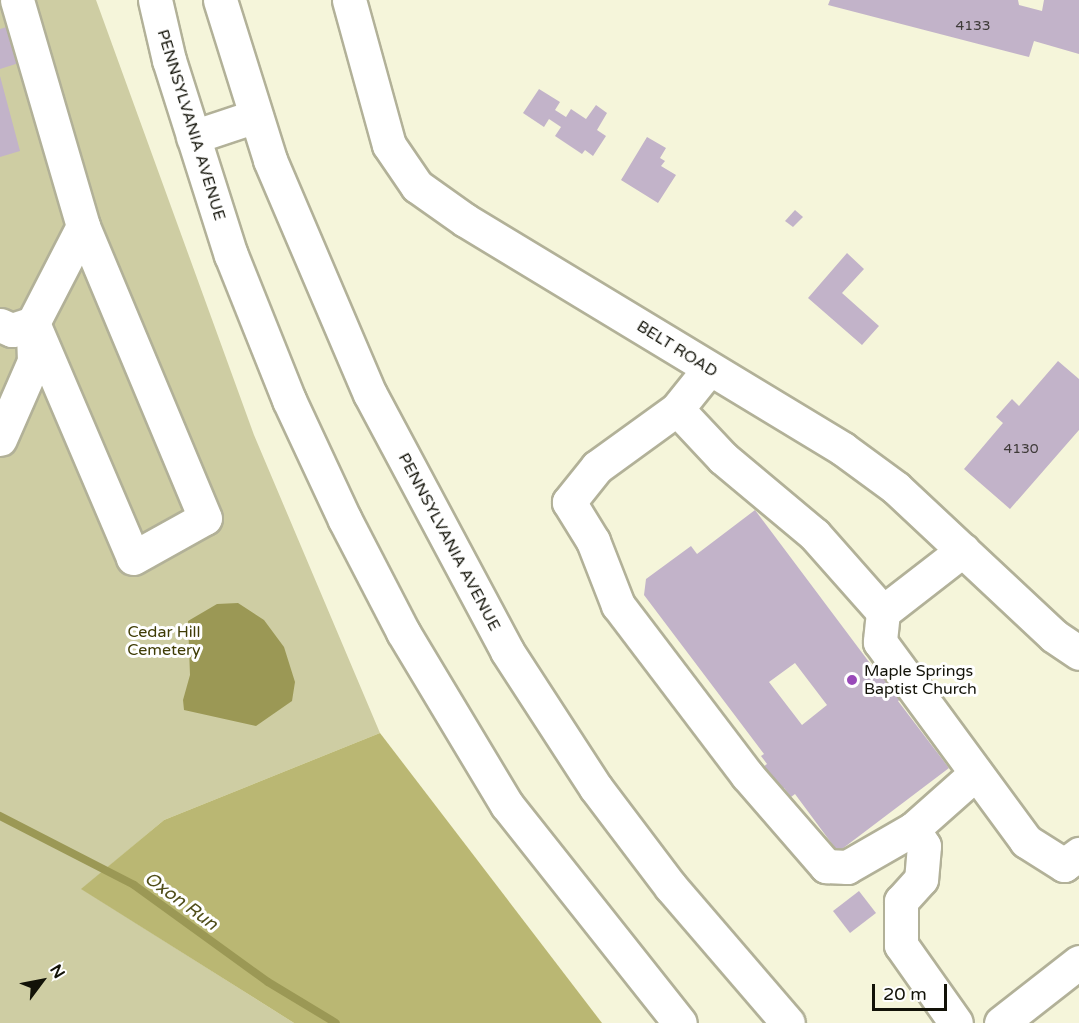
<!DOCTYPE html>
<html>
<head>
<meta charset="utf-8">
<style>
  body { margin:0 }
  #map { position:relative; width:1079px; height:1023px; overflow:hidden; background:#f5f5da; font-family:"Varela Round",sans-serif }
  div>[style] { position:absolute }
  .green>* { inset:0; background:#cecda3 }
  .forest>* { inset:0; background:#bab773 }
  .water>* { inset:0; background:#9b9855 }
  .stream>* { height:8px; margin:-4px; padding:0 4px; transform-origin:4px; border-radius:4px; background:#9b9855 }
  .building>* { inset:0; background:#c2b3c9 }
  .roads { filter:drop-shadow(2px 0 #b2b198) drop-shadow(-2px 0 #b2b198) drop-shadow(0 2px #b2b198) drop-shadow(0 -2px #b2b198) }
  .minor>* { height:33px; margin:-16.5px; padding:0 16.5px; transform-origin:16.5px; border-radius:16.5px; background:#fff }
  .highway>* { height:33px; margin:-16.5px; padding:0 16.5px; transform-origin:16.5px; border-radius:16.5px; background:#fff }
  .dots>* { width:16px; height:16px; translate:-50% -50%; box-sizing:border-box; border:3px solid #fff; border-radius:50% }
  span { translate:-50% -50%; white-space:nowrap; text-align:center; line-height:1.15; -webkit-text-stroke:6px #fff; paint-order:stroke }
  .number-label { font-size:14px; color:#3e3a38 }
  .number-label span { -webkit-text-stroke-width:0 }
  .street-label { font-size:16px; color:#121208 }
  .park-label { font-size:16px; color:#3f3c05 }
  .poi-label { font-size:16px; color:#121208 }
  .left { translate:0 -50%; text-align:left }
  .water-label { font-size:18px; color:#514f1b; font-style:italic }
  .north { position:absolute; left:12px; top:951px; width:60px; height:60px; -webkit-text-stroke:4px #fff; paint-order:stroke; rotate:58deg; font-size:16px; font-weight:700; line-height:24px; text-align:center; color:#121208 }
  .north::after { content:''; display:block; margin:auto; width:21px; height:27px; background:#121208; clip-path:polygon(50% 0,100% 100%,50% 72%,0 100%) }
  .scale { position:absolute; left:872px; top:984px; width:75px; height:27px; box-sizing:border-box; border:3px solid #121208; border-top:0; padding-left:8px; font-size:18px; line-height:21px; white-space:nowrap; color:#121208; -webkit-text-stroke:4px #fff; paint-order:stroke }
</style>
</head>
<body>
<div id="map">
  <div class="green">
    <i style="clip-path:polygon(0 0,96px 0,254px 435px,380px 733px,164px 820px,82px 889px,294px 1023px,0 1023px)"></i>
  </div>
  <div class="forest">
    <i style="clip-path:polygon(380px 733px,602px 1023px,294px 1023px,81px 889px,164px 820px)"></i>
  </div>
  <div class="water">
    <i style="clip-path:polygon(238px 603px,264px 620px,284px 647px,295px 682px,292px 701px,256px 726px,184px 710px,183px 700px,190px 675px,188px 621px,217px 604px)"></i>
  </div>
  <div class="stream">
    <i style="left:0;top:816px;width:151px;rotate:27.2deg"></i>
    <i style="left:134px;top:885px;width:165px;rotate:35.9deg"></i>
    <i style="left:268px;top:982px;width:79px;rotate:31.1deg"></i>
  </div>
  <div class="building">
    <i style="clip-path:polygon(830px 0,1018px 0,1019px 5px,1042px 11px,1044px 0,1079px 0,1079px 54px,1034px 41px,1029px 57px,828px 5px)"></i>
    <i style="clip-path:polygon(10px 26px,22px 62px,0 69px,0 29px)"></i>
    <i style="clip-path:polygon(0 76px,20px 151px,0 157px)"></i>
    <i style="clip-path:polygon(539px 89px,560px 102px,555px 110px,566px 117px,571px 109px,586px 119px,596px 105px,607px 113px,597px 130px,606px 136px,593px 156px,585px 150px,582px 154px,555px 136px,561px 127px,549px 119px,544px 127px,523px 113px)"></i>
    <i style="clip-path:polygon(647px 137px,666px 148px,660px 158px,665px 161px,661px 166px,676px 175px,658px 203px,621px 180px)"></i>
    <i style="clip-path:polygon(795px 210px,803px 217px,793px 227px,785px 221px)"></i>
    <i style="clip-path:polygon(847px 253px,864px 269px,842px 293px,879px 326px,862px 345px,808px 298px)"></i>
    <i style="clip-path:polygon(1058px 361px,1079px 379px,1079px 430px,1010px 509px,964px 469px,1003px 423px,996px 417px,1012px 399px,1019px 406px)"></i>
    <i style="clip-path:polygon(evenodd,755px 510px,881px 678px,889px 672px,906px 696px,898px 701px,949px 768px,838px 852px,795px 794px,791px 797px,784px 788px,777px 793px,759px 770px,767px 764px,761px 756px,764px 754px,644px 595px,646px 579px,691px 546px,697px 554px,755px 510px,795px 663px,827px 705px,802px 725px,769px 682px,795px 663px)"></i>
    <i style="clip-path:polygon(859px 891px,876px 913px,850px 933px,833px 911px)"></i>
  </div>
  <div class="roads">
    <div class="minor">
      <i style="left:349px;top:0;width:150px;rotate:74.6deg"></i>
      <i style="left:389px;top:145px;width:50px;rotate:55.7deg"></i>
      <i style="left:417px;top:186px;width:59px;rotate:35.3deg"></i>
      <i style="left:465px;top:220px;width:442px;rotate:31.2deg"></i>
      <i style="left:843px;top:449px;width:66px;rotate:36.3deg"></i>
      <i style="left:896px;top:488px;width:216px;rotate:43.1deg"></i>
      <i style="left:1054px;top:636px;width:30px;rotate:34deg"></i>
      <i style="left:0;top:325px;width:13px;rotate:23deg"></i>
      <i style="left:12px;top:330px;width:22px;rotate:-18deg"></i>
      <i style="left:33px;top:323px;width:255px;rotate:66.9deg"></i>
      <i style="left:133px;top:558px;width:82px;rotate:-29.1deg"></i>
      <i style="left:205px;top:518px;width:316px;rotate:-112.7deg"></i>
      <i style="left:83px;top:226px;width:235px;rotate:-106.3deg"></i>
      <i style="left:709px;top:369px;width:51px;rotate:128.7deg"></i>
      <i style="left:677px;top:409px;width:99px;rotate:144.1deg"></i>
      <i style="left:597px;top:467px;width:45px;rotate:128.7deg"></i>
      <i style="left:569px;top:502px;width:46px;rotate:58.4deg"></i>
      <i style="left:593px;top:541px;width:69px;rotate:68.7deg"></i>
      <i style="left:618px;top:605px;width:213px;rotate:52.8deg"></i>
      <i style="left:747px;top:775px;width:121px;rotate:49deg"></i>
      <i style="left:826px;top:866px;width:21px;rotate:3deg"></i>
      <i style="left:847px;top:867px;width:76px;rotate:-29.9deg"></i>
      <i style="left:913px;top:829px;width:20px;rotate:57deg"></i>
      <i style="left:924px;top:846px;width:33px;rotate:95deg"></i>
      <i style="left:921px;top:879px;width:30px;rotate:132deg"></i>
      <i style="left:901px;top:901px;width:44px;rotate:90deg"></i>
      <i style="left:901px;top:945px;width:95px;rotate:54.8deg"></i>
      <i style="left:677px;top:409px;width:67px;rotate:46.8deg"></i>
      <i style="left:723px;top:458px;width:119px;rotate:39.9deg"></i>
      <i style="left:814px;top:534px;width:104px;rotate:48.5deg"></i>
      <i style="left:0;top:439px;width:85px;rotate:-66.4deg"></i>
      <i style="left:34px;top:361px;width:38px;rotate:-92deg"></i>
      <i style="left:33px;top:323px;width:109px;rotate:-62.7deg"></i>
      <i style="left:963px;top:550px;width:101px;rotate:142.2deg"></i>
      <i style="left:883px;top:612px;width:30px;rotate:96deg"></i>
      <i style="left:880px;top:642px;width:247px;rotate:53.7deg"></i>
      <i style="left:1026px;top:841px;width:45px;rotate:32.3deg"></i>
      <i style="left:1064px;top:865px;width:19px;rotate:-36deg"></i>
      <i style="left:913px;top:829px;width:84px;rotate:-41.6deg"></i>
      <i style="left:1001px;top:1023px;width:99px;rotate:-38deg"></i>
    </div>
    <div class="highway">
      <i style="left:155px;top:0;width:62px;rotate:76.9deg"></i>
      <i style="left:169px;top:60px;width:205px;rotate:72.4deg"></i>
      <i style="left:231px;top:255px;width:156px;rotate:68.2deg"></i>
      <i style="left:289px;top:400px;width:132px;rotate:65deg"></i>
      <i style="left:345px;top:520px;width:126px;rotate:62.6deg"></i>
      <i style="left:403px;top:632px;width:202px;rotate:59deg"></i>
      <i style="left:507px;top:805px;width:278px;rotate:51.6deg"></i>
      <i style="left:220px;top:0;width:168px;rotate:72.6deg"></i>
      <i style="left:270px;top:160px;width:254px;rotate:66.9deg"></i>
      <i style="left:370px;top:394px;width:291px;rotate:61.9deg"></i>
      <i style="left:507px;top:651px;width:163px;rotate:57deg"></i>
      <i style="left:596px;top:788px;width:124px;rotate:52.9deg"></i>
      <i style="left:671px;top:887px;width:179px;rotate:49.3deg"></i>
      <i style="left:193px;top:137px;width:66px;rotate:-18.4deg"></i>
    </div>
  </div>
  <div class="dots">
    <i style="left:852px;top:680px;background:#9949b9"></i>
  </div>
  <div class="number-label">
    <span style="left:973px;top:26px">4133</span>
    <span style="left:1021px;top:449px">4130</span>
  </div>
  <div class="street-label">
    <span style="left:191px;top:125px;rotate:73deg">PENNSYLVANIA AVENUE</span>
    <span style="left:677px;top:349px;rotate:32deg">BELT ROAD</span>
    <span style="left:449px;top:542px;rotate:62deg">PENNSYLVANIA AVENUE</span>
  </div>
  <div class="park-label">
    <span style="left:164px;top:641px">Cedar Hill<br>Cemetery</span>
  </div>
  <div class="poi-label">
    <span class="left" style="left:864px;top:680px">Maple Springs<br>Baptist Church</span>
  </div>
  <div class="water-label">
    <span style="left:181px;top:901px;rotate:36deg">Oxon Run</span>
  </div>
  <div class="north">N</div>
  <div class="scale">20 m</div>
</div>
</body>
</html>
